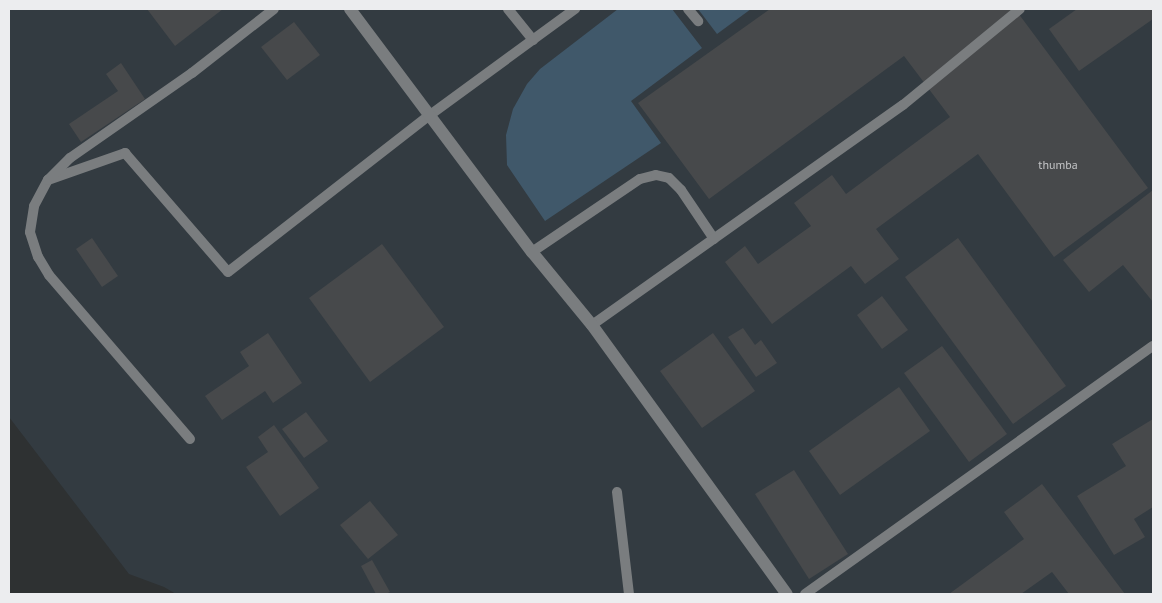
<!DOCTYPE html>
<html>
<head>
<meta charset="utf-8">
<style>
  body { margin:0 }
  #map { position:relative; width:1162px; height:603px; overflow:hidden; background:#2e3132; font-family:"PT Sans",sans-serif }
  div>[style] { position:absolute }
  .built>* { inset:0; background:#333b41 }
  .green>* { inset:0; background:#40586a }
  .building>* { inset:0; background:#47494b }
  .lane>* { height:10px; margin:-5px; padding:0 5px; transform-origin:5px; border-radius:5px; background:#7a7d7f }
  .street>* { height:12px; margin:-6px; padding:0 6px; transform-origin:6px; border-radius:6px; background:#7a7d7f }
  span { translate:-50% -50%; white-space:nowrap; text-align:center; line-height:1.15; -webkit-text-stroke:4px #252728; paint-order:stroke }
  .number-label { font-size:12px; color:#c3c4c6 }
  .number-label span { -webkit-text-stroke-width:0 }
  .frame { position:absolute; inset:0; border:10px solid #ecedef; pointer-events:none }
</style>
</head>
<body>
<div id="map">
  <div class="built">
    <i style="clip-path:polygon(9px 9px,1153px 9px,1153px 594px,176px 594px,164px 587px,129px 574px,9px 417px)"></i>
  </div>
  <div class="green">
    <i style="clip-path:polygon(618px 9px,672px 9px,702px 48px,631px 101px,661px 143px,545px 221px,507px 165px,506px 135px,513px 109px,527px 84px,540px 69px)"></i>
    <i style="clip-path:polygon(698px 9px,751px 9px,717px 34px)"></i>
  </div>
  <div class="building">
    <i style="clip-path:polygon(147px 9px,223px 9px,175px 46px)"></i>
    <i style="clip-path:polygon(770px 9px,1015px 9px,1148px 188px,1054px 257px,978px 154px,876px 229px,899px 259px,865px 284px,851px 266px,772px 324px,725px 262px,745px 246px,758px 264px,811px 226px,794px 203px,832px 175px,846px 194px,950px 117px,904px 56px,709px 199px,638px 103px)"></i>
    <i style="clip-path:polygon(1077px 9px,1153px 9px,1153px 19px,1079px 71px,1049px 29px)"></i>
    <i style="clip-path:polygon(294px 22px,320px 55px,287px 80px,261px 47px)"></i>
    <i style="clip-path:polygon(121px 63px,145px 99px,81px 142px,69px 124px,118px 91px,106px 74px)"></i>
    <i style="clip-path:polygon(1153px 190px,1153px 302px,1123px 265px,1089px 292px,1063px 260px)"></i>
    <i style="clip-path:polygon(92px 238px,118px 276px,102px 287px,76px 249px)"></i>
    <i style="clip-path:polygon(958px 238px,1066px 386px,1013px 424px,905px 277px)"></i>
    <i style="clip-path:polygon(382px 244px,444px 327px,370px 382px,309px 298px)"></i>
    <i style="clip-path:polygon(882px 296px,908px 330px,882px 349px,857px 315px)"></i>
    <i style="clip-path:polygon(743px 328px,755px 345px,761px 340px,777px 363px,756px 377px,728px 337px)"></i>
    <i style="clip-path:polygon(268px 333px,302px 383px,273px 403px,265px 391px,222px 420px,205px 396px,249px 366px,240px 352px)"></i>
    <i style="clip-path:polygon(713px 333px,755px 391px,702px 428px,660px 371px)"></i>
    <i style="clip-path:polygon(942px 346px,1007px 434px,969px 462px,904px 373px)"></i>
    <i style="clip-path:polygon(899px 387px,930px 431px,840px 495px,809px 451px)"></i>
    <i style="clip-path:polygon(306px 412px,328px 441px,304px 458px,282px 429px)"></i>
    <i style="clip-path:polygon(1153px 419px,1153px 507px,1134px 519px,1145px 537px,1114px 555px,1077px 496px,1126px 466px,1112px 444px)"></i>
    <i style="clip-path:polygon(274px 425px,319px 488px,280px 516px,246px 467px,268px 452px,258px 437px)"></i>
    <i style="clip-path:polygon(794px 470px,848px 554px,809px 579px,755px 494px)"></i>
    <i style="clip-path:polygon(1042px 484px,1125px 594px,1069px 594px,1052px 572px,1021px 594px,949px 594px,1024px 539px,1004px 512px)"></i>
    <i style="clip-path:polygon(370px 501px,398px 535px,368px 559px,340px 525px)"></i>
    <i style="clip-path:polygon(372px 560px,390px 592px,386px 594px,376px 594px,361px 566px)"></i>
  </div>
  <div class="lane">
    <i style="left:508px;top:9px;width:40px;rotate:51deg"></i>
    <i style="left:688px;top:9px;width:16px;rotate:50deg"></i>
    <i style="left:48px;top:180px;width:82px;rotate:-19.3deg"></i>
    <i style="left:125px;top:153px;width:157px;rotate:49.1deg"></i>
    <i style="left:228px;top:272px;width:256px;rotate:-37.9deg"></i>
    <i style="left:430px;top:115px;width:180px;rotate:-36.2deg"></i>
    <i style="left:532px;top:252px;width:130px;rotate:-34.1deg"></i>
    <i style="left:640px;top:179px;width:16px;rotate:-14deg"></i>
    <i style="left:656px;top:175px;width:13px;rotate:13deg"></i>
    <i style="left:669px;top:178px;width:17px;rotate:45deg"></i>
    <i style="left:681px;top:190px;width:59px;rotate:56deg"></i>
    <i style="left:592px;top:325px;width:381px;rotate:-35.3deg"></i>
    <i style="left:903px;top:105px;width:151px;rotate:-39.4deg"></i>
    <i style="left:190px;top:439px;width:216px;rotate:-130.7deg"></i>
    <i style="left:49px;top:275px;width:21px;rotate:-121deg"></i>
    <i style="left:38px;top:257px;width:26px;rotate:-108deg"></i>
    <i style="left:30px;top:232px;width:26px;rotate:-81deg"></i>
    <i style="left:34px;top:206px;width:30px;rotate:-62deg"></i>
    <i style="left:48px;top:180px;width:31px;rotate:-45deg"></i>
    <i style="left:70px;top:158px;width:149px;rotate:-34.9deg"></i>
    <i style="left:192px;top:73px;width:104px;rotate:-38deg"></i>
    <i style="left:617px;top:492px;width:103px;rotate:83.3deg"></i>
    <i style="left:805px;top:594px;width:427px;rotate:-35.5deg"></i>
  </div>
  <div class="street">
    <i style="left:350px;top:9px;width:304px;rotate:53.2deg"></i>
    <i style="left:532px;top:252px;width:94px;rotate:50.6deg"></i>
    <i style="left:592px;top:325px;width:332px;rotate:54.1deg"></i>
  </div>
  <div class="number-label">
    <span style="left:1058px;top:165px">thumba</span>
  </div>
  <div class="frame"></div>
</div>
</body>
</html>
